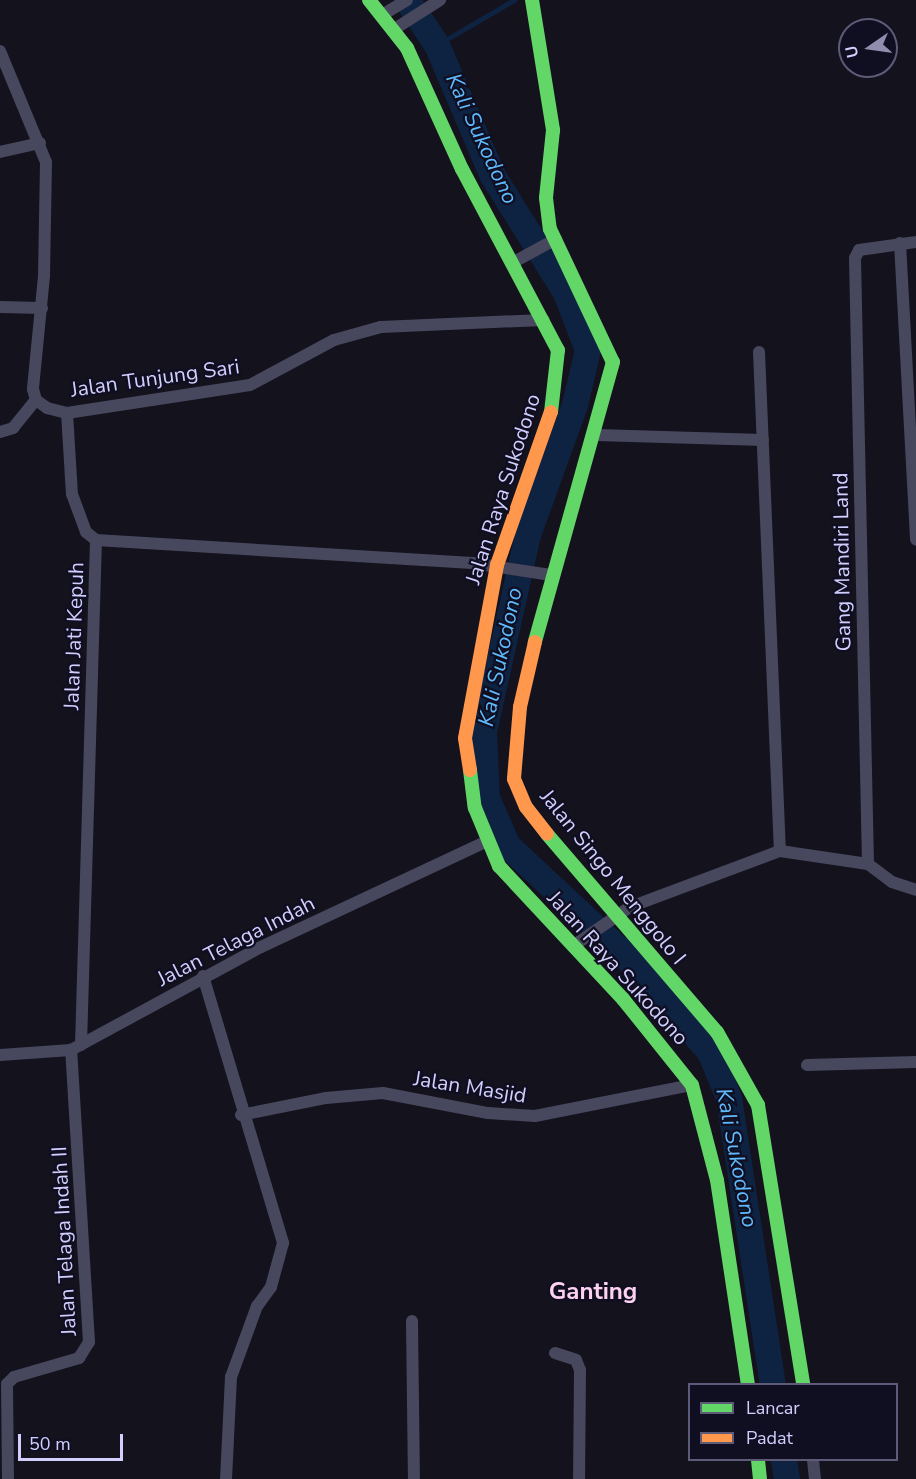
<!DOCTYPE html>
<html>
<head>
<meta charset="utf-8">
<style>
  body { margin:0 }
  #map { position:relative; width:916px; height:1479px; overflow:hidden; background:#14121d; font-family:"Nunito Sans",sans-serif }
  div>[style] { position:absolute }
  .stream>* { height:4.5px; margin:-2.25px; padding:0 2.25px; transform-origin:2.25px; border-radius:2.25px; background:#0e2342 }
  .river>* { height:26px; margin:-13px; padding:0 13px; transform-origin:13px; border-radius:13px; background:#0e2342 }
  .street>* { height:12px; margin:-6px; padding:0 6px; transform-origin:6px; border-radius:6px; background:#47475e }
  .fast>* { height:14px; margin:-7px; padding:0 7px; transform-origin:7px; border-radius:7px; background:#63d668 }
  .slow>* { height:14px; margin:-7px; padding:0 7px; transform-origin:7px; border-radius:7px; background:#ff974d }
  span { translate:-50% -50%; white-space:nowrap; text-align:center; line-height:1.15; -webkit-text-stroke:4.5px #100e21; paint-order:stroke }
  .street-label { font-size:21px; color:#d2cffe }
  .water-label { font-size:22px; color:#5ebafd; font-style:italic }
  .quarter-label { font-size:24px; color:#fed1ef; font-weight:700 }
  .legend { position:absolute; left:688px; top:1383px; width:210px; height:78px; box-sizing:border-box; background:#100e21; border:2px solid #5e5b79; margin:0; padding:8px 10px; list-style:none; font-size:18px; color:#d2cffe }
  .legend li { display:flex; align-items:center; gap:12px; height:30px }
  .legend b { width:30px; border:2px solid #5e5b79 }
  .north { position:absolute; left:838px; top:18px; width:60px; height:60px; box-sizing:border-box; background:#100e21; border:2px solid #5e5b79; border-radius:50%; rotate:257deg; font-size:16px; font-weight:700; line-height:24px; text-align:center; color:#d2cffe }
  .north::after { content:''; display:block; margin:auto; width:21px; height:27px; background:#908daf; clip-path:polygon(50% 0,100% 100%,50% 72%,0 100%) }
  .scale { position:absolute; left:18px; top:1434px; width:105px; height:27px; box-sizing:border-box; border:3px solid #d2cffe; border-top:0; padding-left:8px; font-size:18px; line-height:21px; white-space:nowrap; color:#d2cffe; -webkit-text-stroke:4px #100e21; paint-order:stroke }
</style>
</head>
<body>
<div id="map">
  <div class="stream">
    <i style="left:437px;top:45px;width:89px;rotate:-30.3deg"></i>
  </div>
  <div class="river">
    <i style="left:407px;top:0;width:54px;rotate:56.3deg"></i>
    <i style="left:437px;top:45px;width:142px;rotate:66.9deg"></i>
    <i style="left:493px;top:176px;width:138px;rotate:58deg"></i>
    <i style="left:566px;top:293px;width:61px;rotate:68.9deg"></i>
    <i style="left:588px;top:350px;width:57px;rotate:103.3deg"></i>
    <i style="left:575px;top:405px;width:138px;rotate:109.9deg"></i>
    <i style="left:528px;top:535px;width:202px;rotate:102.6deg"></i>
    <i style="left:484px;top:732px;width:66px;rotate:87.4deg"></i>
    <i style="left:487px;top:798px;width:52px;rotate:66.4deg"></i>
    <i style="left:508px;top:846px;width:153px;rotate:42.9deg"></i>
    <i style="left:620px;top:950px;width:136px;rotate:48.6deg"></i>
    <i style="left:710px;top:1052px;width:50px;rotate:67.6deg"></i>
    <i style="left:729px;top:1098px;width:289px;rotate:81.3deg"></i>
    <i style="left:784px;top:1460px;width:19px;rotate:81deg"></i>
  </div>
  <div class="street">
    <i style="left:382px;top:15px;width:29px;rotate:-31deg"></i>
    <i style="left:393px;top:30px;width:56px;rotate:-32.6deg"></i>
    <i style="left:0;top:51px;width:120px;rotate:67.5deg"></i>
    <i style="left:46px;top:162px;width:114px;rotate:91deg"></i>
    <i style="left:44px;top:276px;width:114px;rotate:95.6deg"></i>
    <i style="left:33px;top:389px;width:11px;rotate:75deg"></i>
    <i style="left:36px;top:400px;width:14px;rotate:36deg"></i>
    <i style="left:47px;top:408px;width:21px;rotate:14deg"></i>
    <i style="left:67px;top:413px;width:185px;rotate:-8.7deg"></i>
    <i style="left:250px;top:385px;width:95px;rotate:-28.2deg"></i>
    <i style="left:334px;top:340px;width:49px;rotate:-15.5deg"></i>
    <i style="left:381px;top:327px;width:163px;rotate:-2.5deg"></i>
    <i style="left:0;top:152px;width:41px;rotate:-12.7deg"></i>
    <i style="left:900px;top:243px;width:297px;rotate:86.9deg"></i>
    <i style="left:512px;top:263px;width:50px;rotate:-28.6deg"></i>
    <i style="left:0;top:307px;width:42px;rotate:1.4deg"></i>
    <i style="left:759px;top:352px;width:499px;rotate:87.6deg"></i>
    <i style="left:67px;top:413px;width:81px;rotate:86.5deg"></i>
    <i style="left:72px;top:494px;width:40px;rotate:69.8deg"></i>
    <i style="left:86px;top:532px;width:13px;rotate:39deg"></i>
    <i style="left:96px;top:540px;width:377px;rotate:3.5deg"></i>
    <i style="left:472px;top:563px;width:80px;rotate:8.6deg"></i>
    <i style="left:0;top:432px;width:14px;rotate:-17deg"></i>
    <i style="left:13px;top:428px;width:36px;rotate:-51deg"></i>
    <i style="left:597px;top:435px;width:166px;rotate:1.7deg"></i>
    <i style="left:868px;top:864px;width:606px;rotate:-91.23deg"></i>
    <i style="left:855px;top:258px;width:9px;rotate:-63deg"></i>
    <i style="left:859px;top:250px;width:58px;rotate:-8deg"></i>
    <i style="left:573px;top:946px;width:69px;rotate:-34.4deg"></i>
    <i style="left:630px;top:907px;width:160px;rotate:-20.5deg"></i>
    <i style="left:780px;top:851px;width:89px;rotate:8.4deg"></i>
    <i style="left:868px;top:864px;width:30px;rotate:37deg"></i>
    <i style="left:892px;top:882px;width:25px;rotate:18deg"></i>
    <i style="left:203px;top:976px;width:279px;rotate:73.3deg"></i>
    <i style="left:283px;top:1243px;width:46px;rotate:105.3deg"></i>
    <i style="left:271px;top:1287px;width:24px;rotate:126deg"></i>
    <i style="left:257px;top:1306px;width:76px;rotate:110.1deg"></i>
    <i style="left:231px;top:1377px;width:102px;rotate:92.8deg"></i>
    <i style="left:81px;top:1045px;width:505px;rotate:-88.3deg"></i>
    <i style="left:0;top:1055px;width:71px;rotate:-4deg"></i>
    <i style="left:71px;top:1050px;width:216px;rotate:-28.5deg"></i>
    <i style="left:261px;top:947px;width:247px;rotate:-25.1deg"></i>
    <i style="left:807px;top:1065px;width:109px;rotate:-1.6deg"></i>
    <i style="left:241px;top:1115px;width:87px;rotate:-11.3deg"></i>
    <i style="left:326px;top:1098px;width:57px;rotate:-5deg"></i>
    <i style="left:383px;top:1093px;width:107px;rotate:10.8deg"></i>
    <i style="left:488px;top:1113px;width:47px;rotate:3.7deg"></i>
    <i style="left:535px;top:1116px;width:160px;rotate:-11.2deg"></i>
    <i style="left:412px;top:1321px;width:158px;rotate:89.3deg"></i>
    <i style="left:555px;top:1353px;width:22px;rotate:18deg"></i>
    <i style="left:576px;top:1360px;width:11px;rotate:68deg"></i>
    <i style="left:580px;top:1370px;width:109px;rotate:90.5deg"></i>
    <i style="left:813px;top:1460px;width:19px;rotate:84deg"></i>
    <i style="left:8px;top:1479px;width:95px;rotate:-90.6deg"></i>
    <i style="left:7px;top:1384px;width:10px;rotate:-45deg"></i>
    <i style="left:14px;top:1377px;width:68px;rotate:-16.3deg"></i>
    <i style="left:79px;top:1358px;width:19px;rotate:-58deg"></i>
    <i style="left:89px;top:1342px;width:293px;rotate:-93.5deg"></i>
  </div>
  <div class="fast">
    <i style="left:369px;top:0;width:61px;rotate:51.6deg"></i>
    <i style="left:407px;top:48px;width:133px;rotate:65.6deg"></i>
    <i style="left:462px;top:169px;width:205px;rotate:62.1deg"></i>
    <i style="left:558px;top:350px;width:62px;rotate:96.4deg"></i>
    <i style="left:532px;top:0;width:132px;rotate:80.8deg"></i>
    <i style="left:553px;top:130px;width:68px;rotate:95.9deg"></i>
    <i style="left:546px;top:198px;width:31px;rotate:83deg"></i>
    <i style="left:550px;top:229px;width:147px;rotate:64.7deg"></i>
    <i style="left:613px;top:362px;width:291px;rotate:105.6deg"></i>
    <i style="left:470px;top:770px;width:38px;rotate:83deg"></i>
    <i style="left:475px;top:808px;width:63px;rotate:67.5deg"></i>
    <i style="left:499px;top:866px;width:182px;rotate:47deg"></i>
    <i style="left:623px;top:999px;width:110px;rotate:51.3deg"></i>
    <i style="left:692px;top:1085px;width:98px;rotate:75.3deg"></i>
    <i style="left:717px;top:1180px;width:206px;rotate:81.4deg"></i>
    <i style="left:547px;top:834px;width:261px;rotate:49.4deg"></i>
    <i style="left:717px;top:1032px;width:84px;rotate:60.7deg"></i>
    <i style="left:758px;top:1105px;width:283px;rotate:80.8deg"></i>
    <i style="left:758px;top:1460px;width:19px;rotate:84deg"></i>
  </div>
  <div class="slow">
    <i style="left:535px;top:642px;width:67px;rotate:103deg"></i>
    <i style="left:520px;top:707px;width:72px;rotate:94.8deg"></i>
    <i style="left:514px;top:779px;width:30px;rotate:67deg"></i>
    <i style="left:526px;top:807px;width:34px;rotate:52deg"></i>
    <i style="left:470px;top:770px;width:32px;rotate:-99deg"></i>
    <i style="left:465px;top:738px;width:176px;rotate:-79.5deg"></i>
    <i style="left:497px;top:565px;width:162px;rotate:-70.6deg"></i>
  </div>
  <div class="street-label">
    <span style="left:155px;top:378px;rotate:-8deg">Jalan Tunjung Sari</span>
    <span style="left:503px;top:489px;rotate:-72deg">Jalan Raya Sukodono</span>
    <span style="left:842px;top:562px;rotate:-91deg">Gang Mandiri Land</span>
    <span style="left:74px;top:636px;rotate:-88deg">Jalan Jati Kepuh</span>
    <span style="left:613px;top:877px;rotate:51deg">Jalan Singo Menggolo I</span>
    <span style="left:236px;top:941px;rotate:-27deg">Jalan Telaga Indah</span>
    <span style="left:618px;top:968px;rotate:48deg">Jalan Raya Sukodono</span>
    <span style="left:470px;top:1087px;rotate:9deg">Jalan Masjid</span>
    <span style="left:64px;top:1241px;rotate:-93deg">Jalan Telaga Indah II</span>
  </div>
  <div class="water-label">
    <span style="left:481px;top:139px;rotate:65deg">Kali Sukodono</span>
    <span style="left:501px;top:657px;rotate:-78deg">Kali Sukodono</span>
    <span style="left:736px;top:1158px;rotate:79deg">Kali Sukodono</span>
  </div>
  <div class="quarter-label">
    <span style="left:593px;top:1292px">Ganting</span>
  </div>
  <ul class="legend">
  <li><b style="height:8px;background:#63d668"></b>Lancar</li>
  <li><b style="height:8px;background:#ff974d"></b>Padat</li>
  </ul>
  <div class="north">U</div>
  <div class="scale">50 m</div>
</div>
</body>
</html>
